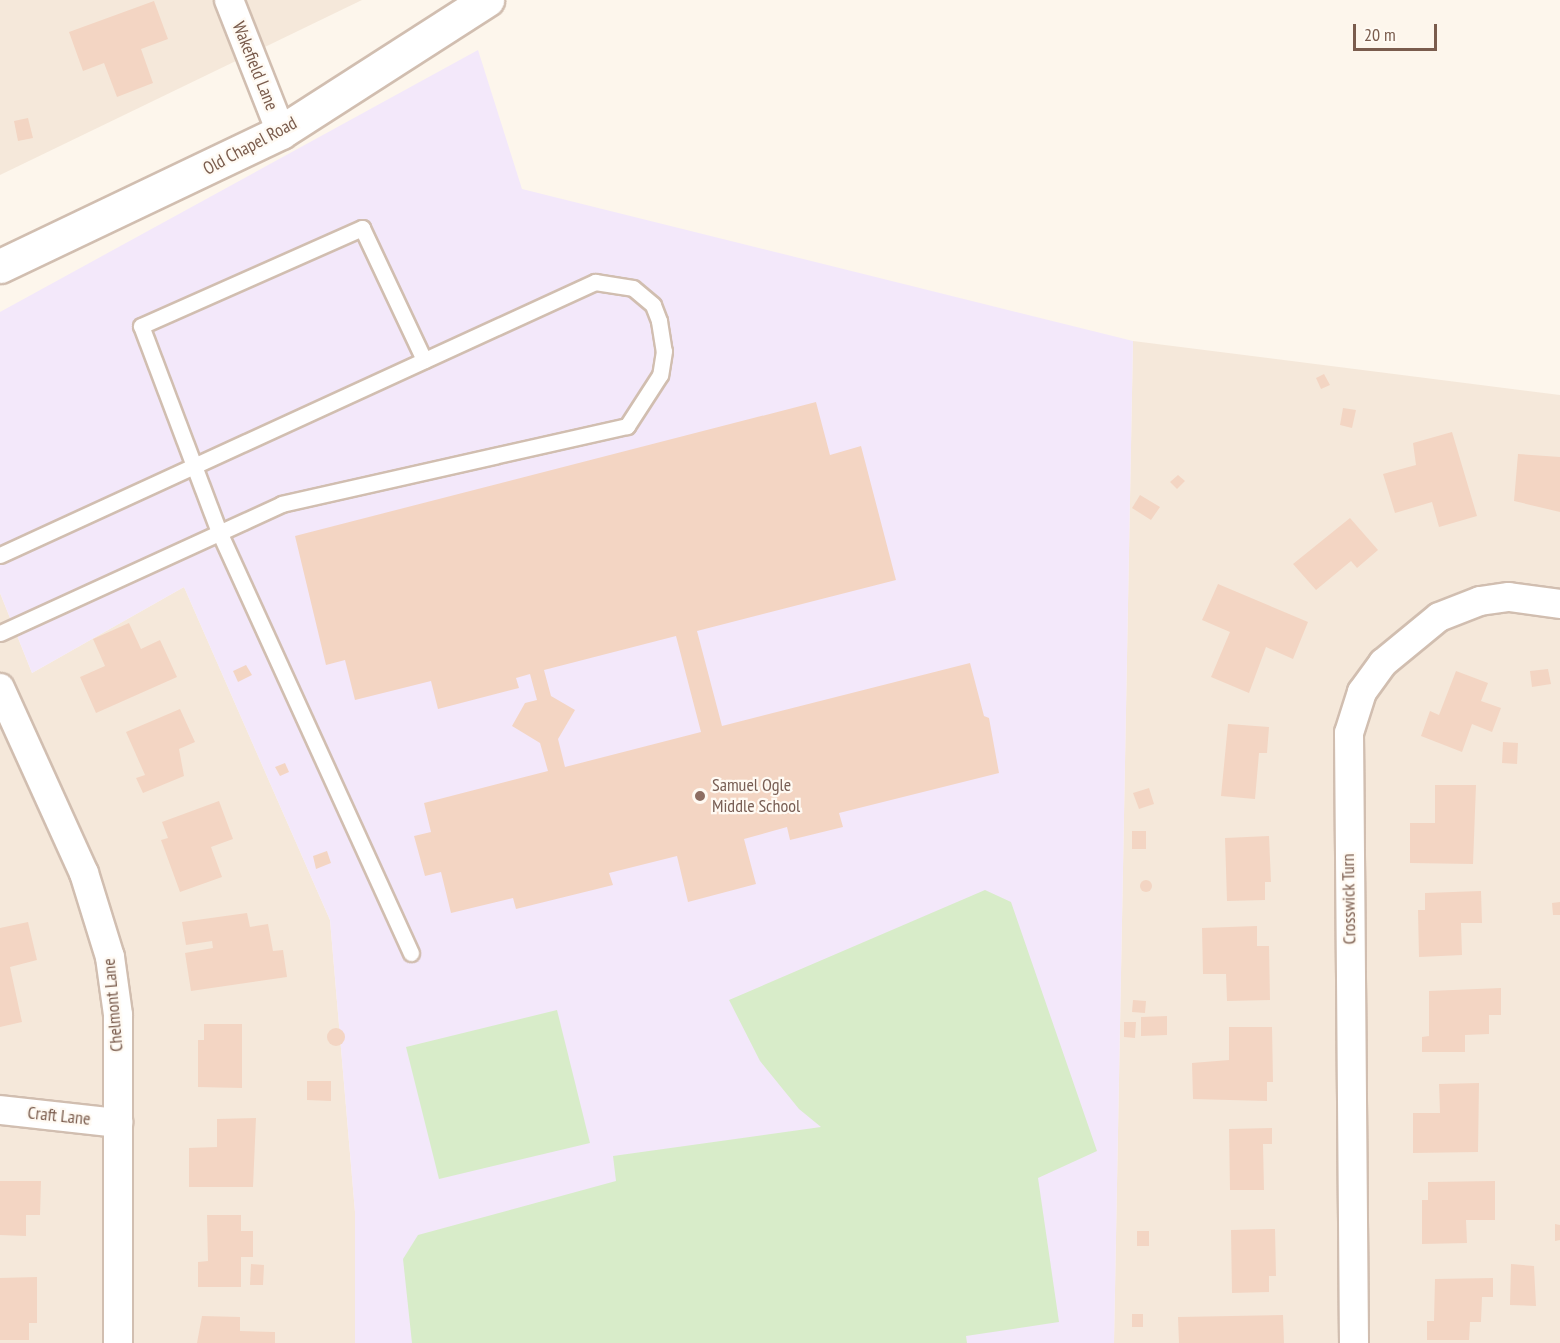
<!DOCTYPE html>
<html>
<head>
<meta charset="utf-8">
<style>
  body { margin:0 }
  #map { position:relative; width:1560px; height:1343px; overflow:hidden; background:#fdf6ec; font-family:"PT Sans Narrow",sans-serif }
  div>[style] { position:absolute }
  .residential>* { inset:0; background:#f5e8da }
  .education>* { inset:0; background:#f3e8fa }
  .green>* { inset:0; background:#d8ecc9 }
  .building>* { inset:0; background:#f3d5c3 }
  .round { border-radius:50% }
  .roads { filter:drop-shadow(2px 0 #d1beb0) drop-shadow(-2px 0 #d1beb0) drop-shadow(0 2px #d1beb0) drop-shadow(0 -2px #d1beb0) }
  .service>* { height:15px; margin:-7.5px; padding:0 7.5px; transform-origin:7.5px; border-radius:7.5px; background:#fff }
  .minor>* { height:28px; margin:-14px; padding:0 14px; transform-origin:14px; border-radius:14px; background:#fff }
  .tertiary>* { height:33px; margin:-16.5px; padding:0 16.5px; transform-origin:16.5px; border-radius:16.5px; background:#fff }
  .dots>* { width:16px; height:16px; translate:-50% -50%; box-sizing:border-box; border:3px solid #fffaf3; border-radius:50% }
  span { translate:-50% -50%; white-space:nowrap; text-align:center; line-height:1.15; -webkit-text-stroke:4.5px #fffaf3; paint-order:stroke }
  .street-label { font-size:18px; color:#7a5c4d }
  .education-label { font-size:18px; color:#785e54 }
  .left { translate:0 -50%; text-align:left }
  .scale { position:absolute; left:1353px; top:24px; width:84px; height:27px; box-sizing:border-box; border:3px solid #7a5c4d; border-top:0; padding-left:8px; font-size:18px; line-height:21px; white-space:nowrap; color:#7a5c4d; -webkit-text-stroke:4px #fffaf3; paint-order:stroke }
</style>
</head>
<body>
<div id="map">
  <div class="residential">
    <i style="clip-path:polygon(0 0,362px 0,0 175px)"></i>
    <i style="clip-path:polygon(1133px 341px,1560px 395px,1560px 1343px,1114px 1343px)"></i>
    <i style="clip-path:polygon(184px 587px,330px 920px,355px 1212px,355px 1343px,0 1343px,0 593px,32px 673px)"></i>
  </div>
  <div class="education">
    <i style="clip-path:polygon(478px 50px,522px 189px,1133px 341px,1114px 1343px,355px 1343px,355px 1212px,330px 920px,184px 587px,32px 673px,0 593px,0 312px)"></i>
  </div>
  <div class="green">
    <i style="clip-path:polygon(985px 890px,1011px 902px,1097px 1151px,1038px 1178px,1059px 1322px,966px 1336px,967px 1343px,412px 1343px,403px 1259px,418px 1235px,616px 1181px,613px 1156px,821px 1127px,799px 1109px,760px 1061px,729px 1000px)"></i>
    <i style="clip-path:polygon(557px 1010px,590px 1143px,439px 1179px,406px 1047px)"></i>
  </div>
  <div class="building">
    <i style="clip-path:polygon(154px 1px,168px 39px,141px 49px,153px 83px,117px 97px,104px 63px,83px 71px,69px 32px)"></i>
    <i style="clip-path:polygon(28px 118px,33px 138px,18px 141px,14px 121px)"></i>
    <i style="clip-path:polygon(1324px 374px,1330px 385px,1321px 389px,1316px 378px)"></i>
    <i style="clip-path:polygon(evenodd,816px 402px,830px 455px,861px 446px,896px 580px,697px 631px,722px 726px,970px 663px,984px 716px,989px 718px,999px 773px,839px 813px,843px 827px,790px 840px,787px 827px,744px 839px,756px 884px,688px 902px,677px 856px,609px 873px,613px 885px,516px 909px,513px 898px,451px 913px,441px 872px,425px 876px,414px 836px,431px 832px,424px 803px,548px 771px,540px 743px,512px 726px,525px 703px,537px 700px,530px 674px,516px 678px,519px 688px,438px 709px,431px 681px,355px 700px,345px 660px,326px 665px,295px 536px,816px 402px,676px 636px,701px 732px,565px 767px,558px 739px,575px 710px,551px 696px,544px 670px,676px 636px)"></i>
    <i style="clip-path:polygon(1343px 408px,1356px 410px,1352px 428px,1340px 425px)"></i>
    <i style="clip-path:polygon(1452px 432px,1477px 516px,1439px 527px,1432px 502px,1395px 513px,1383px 474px,1416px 465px,1413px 443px)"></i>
    <i style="clip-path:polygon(1518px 454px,1560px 457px,1560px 512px,1514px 501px)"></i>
    <i style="clip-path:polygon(1178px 475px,1185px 481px,1177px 489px,1170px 482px)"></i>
    <i style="clip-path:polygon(1140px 495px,1160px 507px,1151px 520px,1132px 508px)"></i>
    <i style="clip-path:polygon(1350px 518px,1378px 550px,1357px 568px,1351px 561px,1316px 590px,1293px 564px)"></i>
    <i style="clip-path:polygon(1218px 584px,1308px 622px,1293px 659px,1266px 647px,1249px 693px,1211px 677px,1230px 632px,1202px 620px)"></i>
    <i style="clip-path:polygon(129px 623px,141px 649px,160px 640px,177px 677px,96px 713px,80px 677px,105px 666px,93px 639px)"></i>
    <i style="clip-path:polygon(246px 665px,252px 675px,238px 682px,233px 671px)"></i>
    <i style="clip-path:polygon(1548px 669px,1551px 684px,1532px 687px,1530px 671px)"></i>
    <i style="clip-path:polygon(1456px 671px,1488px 683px,1481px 701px,1501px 708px,1492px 732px,1472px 724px,1462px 752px,1421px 736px,1430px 711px,1439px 715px)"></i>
    <i style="clip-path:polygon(180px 709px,195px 742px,179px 749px,184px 776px,143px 793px,136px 778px,145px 775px,126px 732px)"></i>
    <i style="clip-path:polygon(1228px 724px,1269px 727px,1267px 753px,1259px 753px,1255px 799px,1221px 796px)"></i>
    <i style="clip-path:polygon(1503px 742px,1518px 743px,1517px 764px,1502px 763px)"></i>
    <i style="clip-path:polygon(285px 763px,289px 772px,280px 776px,275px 767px)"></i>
    <i style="clip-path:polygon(1435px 785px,1476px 785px,1473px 864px,1410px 863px,1410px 823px,1435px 823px)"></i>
    <i style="clip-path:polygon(1149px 788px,1154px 804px,1139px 809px,1133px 793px)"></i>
    <i style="clip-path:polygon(219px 801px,233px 839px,211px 847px,222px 877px,180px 892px,161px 840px,168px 838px,162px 822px)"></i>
    <i style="clip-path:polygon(1132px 831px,1146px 831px,1146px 849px,1132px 849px)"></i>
    <i style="clip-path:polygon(1269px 836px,1271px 882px,1265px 882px,1265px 900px,1227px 901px,1225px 838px)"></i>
    <i style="clip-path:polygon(327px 851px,331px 863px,316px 869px,313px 856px)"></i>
    <i class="round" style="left:1140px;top:880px;width:12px;height:12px"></i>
    <i style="clip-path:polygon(1481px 891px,1482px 923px,1461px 923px,1462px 955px,1419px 957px,1418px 910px,1425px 910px,1425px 893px)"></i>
    <i style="clip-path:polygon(1560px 902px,1560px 915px,1553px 915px,1552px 903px)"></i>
    <i style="clip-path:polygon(247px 913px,250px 927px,268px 924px,273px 951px,283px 950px,287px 977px,191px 991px,185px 953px,213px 948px,212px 941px,186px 945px,182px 922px)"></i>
    <i style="clip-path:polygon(28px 922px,37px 960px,10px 967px,22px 1022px,0 1027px,0 928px)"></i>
    <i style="clip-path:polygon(1257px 926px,1257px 946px,1269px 946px,1270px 1000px,1227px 1001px,1226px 974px,1203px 974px,1202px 928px)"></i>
    <i style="clip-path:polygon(1501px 988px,1501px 1015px,1489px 1015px,1489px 1034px,1465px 1035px,1465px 1052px,1422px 1052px,1422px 1037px,1429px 1036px,1429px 991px)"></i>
    <i style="clip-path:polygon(1133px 1000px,1146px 1001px,1145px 1013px,1132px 1012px)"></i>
    <i style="clip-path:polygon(1167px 1016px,1167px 1035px,1141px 1036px,1141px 1017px)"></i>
    <i style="clip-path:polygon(1124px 1022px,1136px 1022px,1135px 1038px,1124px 1037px)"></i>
    <i style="clip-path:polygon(204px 1024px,242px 1024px,242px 1088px,198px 1087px,198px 1040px,204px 1040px)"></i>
    <i style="clip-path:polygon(1229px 1027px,1272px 1027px,1273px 1082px,1267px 1082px,1267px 1101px,1193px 1099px,1192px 1063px,1229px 1060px)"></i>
    <i class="round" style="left:327px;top:1028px;width:18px;height:18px"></i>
    <i style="clip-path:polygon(307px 1081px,331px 1081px,331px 1101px,307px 1100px)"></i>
    <i style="clip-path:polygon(1479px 1083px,1478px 1152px,1413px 1153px,1413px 1113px,1440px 1113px,1439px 1084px)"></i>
    <i style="clip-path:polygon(256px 1118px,253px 1187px,189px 1187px,189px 1148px,217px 1147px,217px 1119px)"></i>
    <i style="clip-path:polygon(1272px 1128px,1272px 1144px,1263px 1144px,1264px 1190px,1230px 1190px,1229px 1129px)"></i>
    <i style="clip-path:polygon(0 1181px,41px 1181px,40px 1215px,26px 1215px,26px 1236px,0 1235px)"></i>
    <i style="clip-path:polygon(1495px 1181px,1495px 1220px,1466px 1220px,1467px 1243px,1422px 1244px,1422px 1200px,1428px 1200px,1428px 1182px)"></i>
    <i style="clip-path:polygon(207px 1215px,241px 1215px,241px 1231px,253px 1231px,253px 1257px,241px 1257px,241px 1287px,198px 1287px,198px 1262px,208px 1261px)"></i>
    <i style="clip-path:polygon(1555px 1224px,1560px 1225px,1560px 1240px,1555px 1241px)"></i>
    <i style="clip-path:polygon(1275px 1229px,1276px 1276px,1269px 1276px,1269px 1292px,1232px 1293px,1231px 1230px)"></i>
    <i style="clip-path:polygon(1137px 1231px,1149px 1231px,1149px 1246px,1137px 1246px)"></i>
    <i style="clip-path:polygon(251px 1264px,264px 1265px,263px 1285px,250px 1285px)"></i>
    <i style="clip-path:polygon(1511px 1264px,1534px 1266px,1536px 1306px,1510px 1305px)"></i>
    <i style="clip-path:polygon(37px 1277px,37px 1323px,29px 1323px,29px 1340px,0 1340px,0 1278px)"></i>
    <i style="clip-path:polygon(1493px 1278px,1493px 1297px,1482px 1297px,1481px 1322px,1470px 1322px,1469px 1340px,1427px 1340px,1427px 1321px,1434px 1321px,1435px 1279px)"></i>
    <i style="clip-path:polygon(1132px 1314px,1143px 1314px,1143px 1327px,1132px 1327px)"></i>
    <i style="clip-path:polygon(1283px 1315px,1284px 1343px,1179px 1343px,1178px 1317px)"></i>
    <i style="clip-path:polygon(202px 1316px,240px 1317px,240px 1331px,275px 1332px,275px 1343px,197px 1343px)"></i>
  </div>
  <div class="roads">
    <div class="service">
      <i style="left:0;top:555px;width:655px;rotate:-24.65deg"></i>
      <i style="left:595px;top:282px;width:38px;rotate:9deg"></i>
      <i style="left:633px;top:288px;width:26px;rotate:40deg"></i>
      <i style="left:653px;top:305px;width:17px;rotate:69deg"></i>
      <i style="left:659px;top:321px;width:30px;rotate:81deg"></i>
      <i style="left:664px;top:351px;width:24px;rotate:99deg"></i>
      <i style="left:660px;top:375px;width:61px;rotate:122.9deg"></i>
      <i style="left:627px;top:426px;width:354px;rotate:167.3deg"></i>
      <i style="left:282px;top:504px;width:310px;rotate:155.4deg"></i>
      <i style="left:411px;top:953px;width:463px;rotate:-114.5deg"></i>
      <i style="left:219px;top:532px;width:220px;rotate:-110.7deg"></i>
      <i style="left:141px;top:326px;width:242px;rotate:-23.9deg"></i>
      <i style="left:362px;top:228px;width:146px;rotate:64.8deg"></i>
    </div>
    <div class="minor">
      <i style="left:229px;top:0;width:142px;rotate:68.5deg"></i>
      <i style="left:0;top:688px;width:203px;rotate:65.6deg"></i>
      <i style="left:84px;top:873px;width:88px;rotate:72.8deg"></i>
      <i style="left:110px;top:957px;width:59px;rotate:82.1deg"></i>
      <i style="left:118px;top:1015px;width:328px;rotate:90deg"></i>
      <i style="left:0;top:1110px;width:119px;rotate:6.3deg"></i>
      <i style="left:1354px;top:1343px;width:610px;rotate:-90.47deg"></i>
      <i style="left:1349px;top:733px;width:43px;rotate:-72.4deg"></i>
      <i style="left:1362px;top:692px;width:36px;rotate:-54deg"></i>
      <i style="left:1383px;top:663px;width:72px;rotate:-39.4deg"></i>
      <i style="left:1439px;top:617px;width:44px;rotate:-21.3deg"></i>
      <i style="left:1480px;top:601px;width:29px;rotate:-8deg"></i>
      <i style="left:1509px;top:597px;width:51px;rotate:7.8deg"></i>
    </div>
    <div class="tertiary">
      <i style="left:0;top:266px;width:311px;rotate:-25.5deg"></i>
      <i style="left:281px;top:132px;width:245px;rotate:-32.7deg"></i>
    </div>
  </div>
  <div class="dots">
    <i style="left:700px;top:796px;background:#8d6e63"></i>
  </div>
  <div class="street-label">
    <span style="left:255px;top:66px;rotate:68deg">Wakefield Lane</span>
    <span style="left:250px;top:146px;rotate:-28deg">Old Chapel Road</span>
    <span style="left:1349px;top:899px;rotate:-91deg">Crosswick Turn</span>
    <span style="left:113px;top:1005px;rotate:-95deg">Chelmont Lane</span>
    <span style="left:59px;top:1116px;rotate:6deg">Craft Lane</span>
  </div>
  <div class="education-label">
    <span class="left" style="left:712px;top:796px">Samuel Ogle<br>Middle School</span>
  </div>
  <div class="scale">20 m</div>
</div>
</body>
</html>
